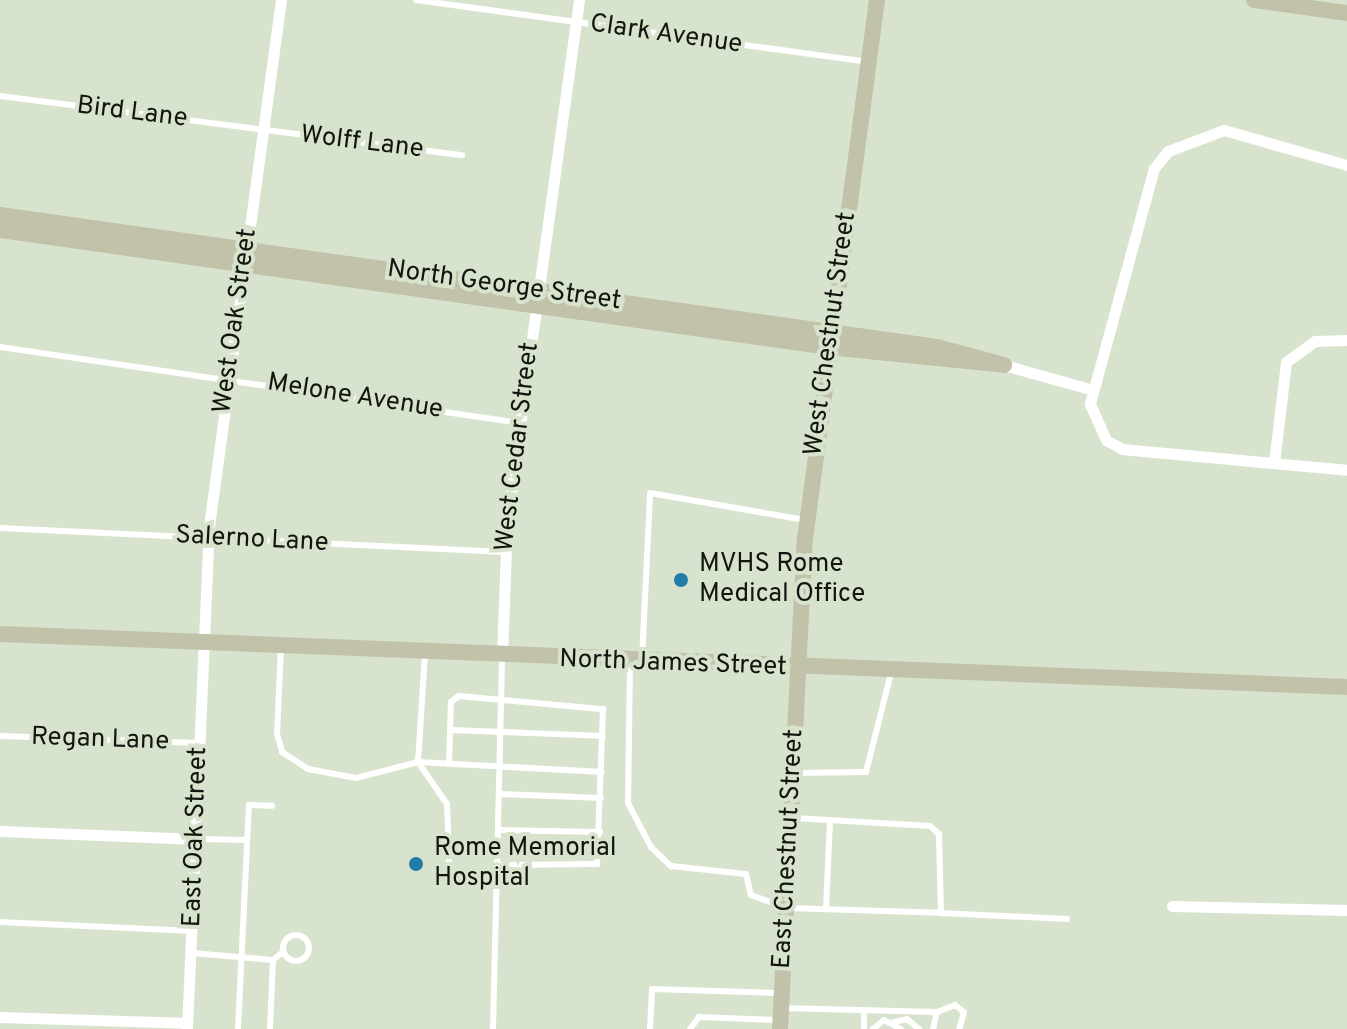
<!DOCTYPE html>
<html>
<head>
<meta charset="utf-8">
<style>
  body { margin:0 }
  #map { position:relative; width:1347px; height:1029px; overflow:hidden; background:#d7e3cd; font-family:Overpass,sans-serif }
  div>[style] { position:absolute }
  .lane>* { height:6px; margin:-3px; padding:0 3px; transform-origin:3px; border-radius:3px; background:#fff }
  .lane>.ring { margin:-3px; padding:0; box-sizing:content-box; background:none; border:6px solid #fff; border-radius:50% }
  .street>* { height:11px; margin:-5.5px; padding:0 5.5px; transform-origin:5.5px; border-radius:5.5px; background:#fff }
  .secondary>* { height:16px; margin:-8px; padding:0 8px; transform-origin:8px; border-radius:8px; background:#c1c2a9 }
  .dots>* { width:22px; height:22px; translate:-50% -50%; box-sizing:border-box; border:4px solid #d7e3cd; border-radius:50% }
  span { translate:-50% -50%; white-space:nowrap; text-align:center; line-height:1.15; -webkit-text-stroke:8px #d7e3cd; paint-order:stroke }
  .street-label { font-size:26px; color:#12160e }
  .poi-label { font-size:26px; color:#12160e }
  .left { translate:0 -50%; text-align:left }
</style>
</head>
<body>
<div id="map">
  <div class="lane">
    <i style="left:416px;top:0;width:456px;rotate:7.8deg"></i>
    <i style="left:0;top:96px;width:466px;rotate:7.3deg"></i>
    <i style="left:0;top:347px;width:526px;rotate:8.32deg"></i>
    <i style="left:0;top:528px;width:505px;rotate:2.73deg"></i>
    <i style="left:281px;top:647px;width:87px;rotate:92.6deg"></i>
    <i style="left:277px;top:734px;width:19px;rotate:74deg"></i>
    <i style="left:282px;top:752px;width:31px;rotate:33deg"></i>
    <i style="left:308px;top:769px;width:49px;rotate:10.6deg"></i>
    <i style="left:356px;top:778px;width:64px;rotate:-14.5deg"></i>
    <i style="left:418px;top:762px;width:184px;rotate:3.1deg"></i>
    <i style="left:425px;top:654px;width:108px;rotate:93.7deg"></i>
    <i style="left:418px;top:762px;width:51px;rotate:55.4deg"></i>
    <i style="left:447px;top:804px;width:77px;rotate:87.8deg"></i>
    <i style="left:642px;top:659px;width:166px;rotate:-87.2deg"></i>
    <i style="left:650px;top:493px;width:156px;rotate:9.9deg"></i>
    <i style="left:630px;top:663px;width:140px;rotate:90.8deg"></i>
    <i style="left:628px;top:803px;width:50px;rotate:62.4deg"></i>
    <i style="left:651px;top:847px;width:28px;rotate:44deg"></i>
    <i style="left:671px;top:866px;width:75px;rotate:6.1deg"></i>
    <i style="left:746px;top:874px;width:22px;rotate:77deg"></i>
    <i style="left:751px;top:895px;width:37px;rotate:20deg"></i>
    <i style="left:786px;top:908px;width:155px;rotate:1.8deg"></i>
    <i style="left:941px;top:913px;width:79px;rotate:-91.5deg"></i>
    <i style="left:939px;top:834px;width:12px;rotate:-138deg"></i>
    <i style="left:930px;top:826px;width:136px;rotate:-176.6deg"></i>
    <i style="left:450px;top:730px;width:153px;rotate:2.2deg"></i>
    <i style="left:0;top:736px;width:200px;rotate:2deg"></i>
    <i style="left:449px;top:764px;width:62px;rotate:-88.2deg"></i>
    <i style="left:451px;top:702px;width:10px;rotate:-37deg"></i>
    <i style="left:459px;top:696px;width:145px;rotate:5.2deg"></i>
    <i style="left:603px;top:709px;width:155px;rotate:92.2deg"></i>
    <i style="left:597px;top:864px;width:100px;rotate:179.4deg"></i>
    <i style="left:793px;top:773px;width:73px;rotate:-0.8deg"></i>
    <i style="left:866px;top:772px;width:102px;rotate:-75.8deg"></i>
    <i style="left:499px;top:794px;width:102px;rotate:2.2deg"></i>
    <i style="left:498px;top:830px;width:102px;rotate:1.1deg"></i>
    <i style="left:198px;top:839px;width:48px;rotate:1.2deg"></i>
    <i style="left:826px;top:909px;width:89px;rotate:-87.4deg"></i>
    <i style="left:941px;top:913px;width:126px;rotate:2.7deg"></i>
    <i style="left:0;top:922px;width:193px;rotate:2.7deg"></i>
    <i class="ring" style="left:283px;top:935px;width:20px;height:20px"></i>
    <i style="left:192px;top:953px;width:81px;rotate:4.9deg"></i>
    <i style="left:273px;top:960px;width:13px;rotate:-39deg"></i>
    <i style="left:781px;top:1008px;width:156px;rotate:1.5deg"></i>
    <i style="left:937px;top:1012px;width:19px;rotate:-21deg"></i>
    <i style="left:955px;top:1005px;width:11px;rotate:38deg"></i>
    <i style="left:964px;top:1012px;width:18px;rotate:106deg"></i>
    <i style="left:894px;top:1022px;width:13px;rotate:-13deg"></i>
    <i style="left:907px;top:1019px;width:16px;rotate:40deg"></i>
    <i style="left:238px;top:1029px;width:224px;rotate:-87.2deg"></i>
    <i style="left:249px;top:805px;width:23px;rotate:2deg"></i>
    <i style="left:270px;top:1029px;width:69px;rotate:-87.5deg"></i>
    <i style="left:493px;top:1029px;width:372px;rotate:-88.6deg"></i>
    <i style="left:650px;top:1029px;width:40px;rotate:-87.1deg"></i>
    <i style="left:652px;top:989px;width:128px;rotate:1.8deg"></i>
    <i style="left:690px;top:1029px;width:15px;rotate:-53deg"></i>
    <i style="left:699px;top:1017px;width:78px;rotate:2.2deg"></i>
    <i style="left:864px;top:1029px;width:18px;rotate:-90deg"></i>
    <i style="left:873px;top:1029px;width:14px;rotate:-39deg"></i>
    <i style="left:884px;top:1020px;width:19px;rotate:28deg"></i>
    <i style="left:933px;top:1029px;width:17px;rotate:-77deg"></i>
  </div>
  <div class="street">
    <i style="left:1347px;top:165px;width:128px;rotate:-164.1deg"></i>
    <i style="left:1224px;top:130px;width:60px;rotate:159.4deg"></i>
    <i style="left:1168px;top:151px;width:22px;rotate:129deg"></i>
    <i style="left:1154px;top:168px;width:245px;rotate:105.2deg"></i>
    <i style="left:1090px;top:404px;width:39px;rotate:66deg"></i>
    <i style="left:1106px;top:440px;width:18px;rotate:29deg"></i>
    <i style="left:1122px;top:449px;width:226px;rotate:5.3deg"></i>
    <i style="left:1004px;top:365px;width:89px;rotate:15.6deg"></i>
    <i style="left:1274px;top:463px;width:102px;rotate:-83.2deg"></i>
    <i style="left:1286px;top:362px;width:36px;rotate:-36deg"></i>
    <i style="left:1315px;top:341px;width:32px;rotate:-2deg"></i>
    <i style="left:502px;top:657px;width:138px;rotate:-87.9deg"></i>
    <i style="left:507px;top:519px;width:524px;rotate:-82.1deg"></i>
    <i style="left:0;top:831px;width:197px;rotate:2.3deg"></i>
    <i style="left:1172px;top:906px;width:175px;rotate:1.3deg"></i>
    <i style="left:0;top:1017px;width:187px;rotate:1.8deg"></i>
    <i style="left:187px;top:1029px;width:503px;rotate:-87.5deg"></i>
    <i style="left:209px;top:526px;width:531px;rotate:-82.21deg"></i>
  </div>
  <div class="secondary">
    <i style="left:1254px;top:0;width:94px;rotate:8deg"></i>
    <i style="left:0;top:215px;width:946px;rotate:8.02deg"></i>
    <i style="left:937px;top:347px;width:69px;rotate:15deg"></i>
    <i style="left:0;top:230px;width:836px;rotate:8.04deg"></i>
    <i style="left:828px;top:347px;width:177px;rotate:5.8deg"></i>
    <i style="left:0;top:634px;width:1348px;rotate:2.25deg"></i>
    <i style="left:780px;top:1029px;width:491px;rotate:-87.1deg"></i>
    <i style="left:805px;top:539px;width:544px;rotate:-82.39deg"></i>
  </div>
  <div class="dots">
    <i style="left:681px;top:580px;background:#227caa"></i>
    <i style="left:416px;top:864px;background:#227caa"></i>
  </div>
  <div class="street-label">
    <span style="left:666px;top:35px;rotate:8deg">Clark Avenue</span>
    <span style="left:132px;top:113px;rotate:7deg">Bird Lane</span>
    <span style="left:362px;top:143px;rotate:7deg">Wolff Lane</span>
    <span style="left:504px;top:286px;rotate:8deg">North George Street</span>
    <span style="left:236px;top:321px;rotate:-82deg">West Oak Street</span>
    <span style="left:831px;top:334px;rotate:-82deg">West Chestnut Street</span>
    <span style="left:355px;top:397px;rotate:9deg">Melone Avenue</span>
    <span style="left:518px;top:447px;rotate:-83deg">West Cedar Street</span>
    <span style="left:252px;top:540px;rotate:3deg">Salerno Lane</span>
    <span style="left:673px;top:664px;rotate:2deg">North James Street</span>
    <span style="left:100px;top:740px;rotate:2deg">Regan Lane</span>
    <span style="left:196px;top:837px;rotate:-88deg">East Oak Street</span>
    <span style="left:789px;top:849px;rotate:-87deg">East Chestnut Street</span>
  </div>
  <div class="poi-label">
    <span class="left" style="left:699px;top:580px">MVHS Rome<br>Medical Office</span>
    <span class="left" style="left:434px;top:864px">Rome Memorial<br>Hospital</span>
  </div>
</div>
</body>
</html>
